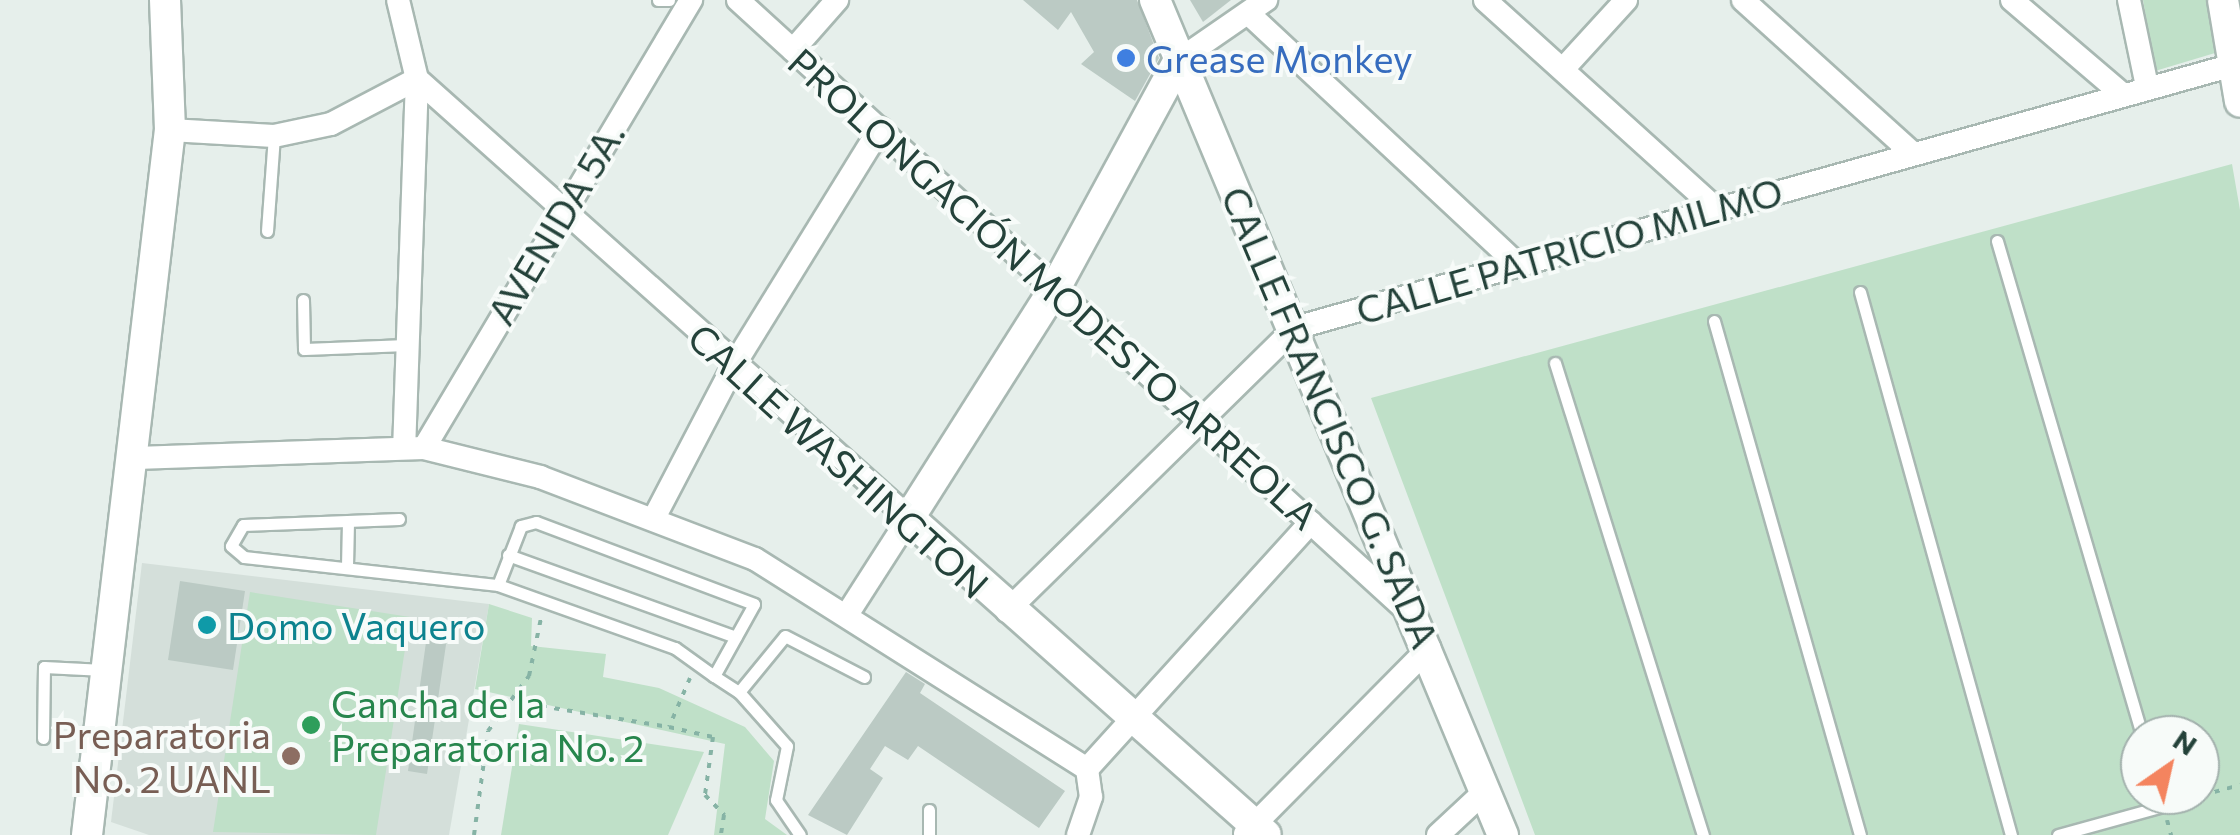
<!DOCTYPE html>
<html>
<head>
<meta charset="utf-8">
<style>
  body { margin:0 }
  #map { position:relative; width:2240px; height:835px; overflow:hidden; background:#e6efeb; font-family:Commissioner,sans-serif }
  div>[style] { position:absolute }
  .built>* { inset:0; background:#d4dfda }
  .green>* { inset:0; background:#bfe0c8 }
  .building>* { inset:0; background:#bbcac4 }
  .path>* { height:4px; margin-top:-2px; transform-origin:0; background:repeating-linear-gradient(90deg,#86b3a5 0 5px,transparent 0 13px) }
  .roads { filter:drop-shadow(2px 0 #a8b8b2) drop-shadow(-2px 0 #a8b8b2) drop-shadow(0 2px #a8b8b2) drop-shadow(0 -2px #a8b8b2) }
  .lane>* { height:11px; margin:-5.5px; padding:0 5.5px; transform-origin:5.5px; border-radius:5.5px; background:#fff }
  .street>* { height:22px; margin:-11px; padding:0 11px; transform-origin:11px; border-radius:11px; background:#fff }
  .secondary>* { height:30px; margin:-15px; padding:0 15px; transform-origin:15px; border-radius:15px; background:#fff }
  .dots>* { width:28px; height:28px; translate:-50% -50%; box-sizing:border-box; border:5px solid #f7fbf9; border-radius:50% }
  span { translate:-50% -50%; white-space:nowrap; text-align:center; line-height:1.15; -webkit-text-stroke:8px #f7fbf9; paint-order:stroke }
  .shop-label { font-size:38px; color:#366cbe }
  .left { translate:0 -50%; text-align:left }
  .street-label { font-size:38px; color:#24423a }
  .culture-label { font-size:38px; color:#0d838f }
  .leisure-label { font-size:38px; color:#27864d }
  .education-label { font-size:38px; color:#785e54 }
  .right { translate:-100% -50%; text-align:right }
  .north { position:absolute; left:2120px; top:715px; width:100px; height:100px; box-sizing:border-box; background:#f7fbf9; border:2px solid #a3b1ad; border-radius:50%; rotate:34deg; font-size:28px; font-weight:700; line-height:40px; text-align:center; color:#24423a }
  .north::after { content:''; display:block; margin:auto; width:35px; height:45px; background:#f4845f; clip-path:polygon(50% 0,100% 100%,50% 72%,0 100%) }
</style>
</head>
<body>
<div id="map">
  <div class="built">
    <i style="clip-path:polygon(142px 563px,489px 604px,449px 835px,149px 835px,111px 822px)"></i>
  </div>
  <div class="green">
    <i style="clip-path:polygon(2143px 0,2213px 0,2215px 53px,2155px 71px)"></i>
    <i style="clip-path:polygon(evenodd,2232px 164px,2240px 210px,2240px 835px,1535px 835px,1371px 398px,2232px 164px,2140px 735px,2200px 735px,2200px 795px,2140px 795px,2140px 735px)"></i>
    <i style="clip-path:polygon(250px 592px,410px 617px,376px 835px,213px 832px)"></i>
    <i style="clip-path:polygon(489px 604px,532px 618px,531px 646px,606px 654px,603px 677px,659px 688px,745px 727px,774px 761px,765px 819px,787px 835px,714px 835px,725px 744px,475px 689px)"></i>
    <i style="clip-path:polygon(519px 724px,704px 752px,668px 835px,501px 835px)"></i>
  </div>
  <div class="building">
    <i style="clip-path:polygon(1023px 0,1137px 0,1159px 58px,1135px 101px,1081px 64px,1094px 52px,1071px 12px,1058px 30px)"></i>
    <i style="clip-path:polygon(1190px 0,1231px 0,1203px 22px)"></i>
    <i style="clip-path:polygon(180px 581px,245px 591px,233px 670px,168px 660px)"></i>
    <i style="clip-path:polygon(428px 628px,448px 631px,427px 774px,408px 771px)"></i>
    <i style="clip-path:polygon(906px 672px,925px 684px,920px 693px,1065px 791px,1039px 828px,918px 746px,908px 760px,885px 746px,870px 769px,883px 778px,847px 835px,808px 815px)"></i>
  </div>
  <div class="path">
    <i style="left:690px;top:678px;width:53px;rotate:113.2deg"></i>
    <i style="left:669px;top:727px;width:45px;rotate:12.8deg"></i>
    <i style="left:713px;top:737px;width:59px;rotate:97.9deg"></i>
    <i style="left:705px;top:795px;width:28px;rotate:46deg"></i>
    <i style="left:724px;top:815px;width:20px;rotate:99deg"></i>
    <i style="left:516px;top:702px;width:155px;rotate:9.3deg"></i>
    <i style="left:2177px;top:802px;width:65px;rotate:-15.1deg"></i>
    <i style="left:2167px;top:820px;width:16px;rotate:75deg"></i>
    <i style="left:474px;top:835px;width:105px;rotate:-82.3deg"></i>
    <i style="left:488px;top:731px;width:69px;rotate:-53.3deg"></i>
    <i style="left:529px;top:676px;width:64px;rotate:-78.3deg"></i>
  </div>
  <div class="roads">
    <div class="lane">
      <i style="left:658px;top:0;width:11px"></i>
      <i style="left:267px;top:231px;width:95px;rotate:-85.8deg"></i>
      <i style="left:1997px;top:241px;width:515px;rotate:73.64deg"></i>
      <i style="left:1860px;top:292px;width:564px;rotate:74.46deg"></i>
      <i style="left:303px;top:300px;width:49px;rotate:88.8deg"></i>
      <i style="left:304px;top:349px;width:103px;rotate:-2.2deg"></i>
      <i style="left:1714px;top:321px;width:534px;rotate:74.14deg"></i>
      <i style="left:1555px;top:363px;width:495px;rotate:72.6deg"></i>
      <i style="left:399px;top:519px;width:156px;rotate:177.8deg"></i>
      <i style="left:243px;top:525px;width:24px;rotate:120deg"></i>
      <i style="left:231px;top:546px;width:17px;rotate:40deg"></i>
      <i style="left:244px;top:557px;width:256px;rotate:6.3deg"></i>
      <i style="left:508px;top:555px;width:242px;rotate:19.8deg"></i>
      <i style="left:347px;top:566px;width:45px;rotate:-88.7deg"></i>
      <i style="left:714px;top:676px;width:82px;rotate:-60.9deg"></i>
      <i style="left:754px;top:604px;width:233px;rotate:-159.4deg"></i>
      <i style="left:536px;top:522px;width:16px;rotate:165deg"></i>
      <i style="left:521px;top:526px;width:63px;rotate:111.3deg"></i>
      <i style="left:498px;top:585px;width:188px;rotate:19.6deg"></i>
      <i style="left:675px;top:648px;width:48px;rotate:35.7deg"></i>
      <i style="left:714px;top:676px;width:30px;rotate:33deg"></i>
      <i style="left:739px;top:692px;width:72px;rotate:48.4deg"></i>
      <i style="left:787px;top:746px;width:55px;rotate:101.5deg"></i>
      <i style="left:776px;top:800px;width:42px;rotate:55.6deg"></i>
      <i style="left:739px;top:692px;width:72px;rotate:-50.6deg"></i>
      <i style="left:785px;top:636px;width:89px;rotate:27.4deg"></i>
      <i style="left:43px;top:738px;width:71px;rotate:-89.2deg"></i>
      <i style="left:44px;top:667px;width:60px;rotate:2.9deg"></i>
      <i style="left:929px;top:810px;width:25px;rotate:90deg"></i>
      <i style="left:2058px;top:835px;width:109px;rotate:-15.4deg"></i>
      <i style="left:2163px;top:806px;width:11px;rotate:-105deg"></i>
    </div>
    <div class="street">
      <i style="left:398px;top:0;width:81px;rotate:76.5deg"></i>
      <i style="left:417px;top:79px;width:369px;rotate:92deg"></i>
      <i style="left:738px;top:0;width:902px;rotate:42.39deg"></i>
      <i style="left:1485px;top:0;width:312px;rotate:42.1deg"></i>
      <i style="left:1743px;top:0;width:225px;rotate:42.1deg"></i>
      <i style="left:2012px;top:0;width:143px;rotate:40.5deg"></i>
      <i style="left:2129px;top:0;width:88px;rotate:78.2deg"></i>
      <i style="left:1249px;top:14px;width:365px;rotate:43deg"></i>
      <i style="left:793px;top:50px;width:67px;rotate:-48.7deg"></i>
      <i style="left:1179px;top:60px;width:106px;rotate:-34.6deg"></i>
      <i style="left:1564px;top:68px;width:92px;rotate:-47.6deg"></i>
      <i style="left:170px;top:130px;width:104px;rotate:3.3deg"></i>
      <i style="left:274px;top:136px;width:58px;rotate:-11.9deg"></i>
      <i style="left:331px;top:124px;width:97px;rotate:-27.6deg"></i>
      <i style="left:417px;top:79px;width:659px;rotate:41.74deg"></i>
      <i style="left:909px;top:518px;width:109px;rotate:122.7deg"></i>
      <i style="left:424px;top:448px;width:522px;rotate:-59.21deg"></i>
      <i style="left:136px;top:458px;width:288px;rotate:-2deg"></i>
      <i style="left:424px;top:448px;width:120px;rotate:14deg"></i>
      <i style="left:540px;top:477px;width:230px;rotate:20.9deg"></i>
      <i style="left:755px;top:559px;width:393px;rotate:32.3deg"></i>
      <i style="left:1087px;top:769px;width:28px;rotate:82deg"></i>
      <i style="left:1091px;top:797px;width:40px;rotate:108.9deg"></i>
      <i style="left:654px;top:518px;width:173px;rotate:-62.4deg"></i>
      <i style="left:734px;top:365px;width:278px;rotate:-58.3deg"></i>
      <i style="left:1007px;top:611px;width:404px;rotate:-44.5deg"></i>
      <i style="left:1295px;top:328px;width:974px;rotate:-15.66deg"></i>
      <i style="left:1087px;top:769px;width:333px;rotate:-47.8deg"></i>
      <i style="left:1245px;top:834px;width:262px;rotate:-45.3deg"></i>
      <i style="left:1438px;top:835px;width:62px;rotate:-43deg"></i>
    </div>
    <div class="secondary">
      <i style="left:1155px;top:0;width:905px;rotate:67.38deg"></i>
      <i style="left:2223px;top:0;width:103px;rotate:80.5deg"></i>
      <i style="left:1179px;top:60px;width:260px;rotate:118.5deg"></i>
      <i style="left:1055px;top:288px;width:272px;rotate:122.4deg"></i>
      <i style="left:909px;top:518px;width:477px;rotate:41.6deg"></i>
      <i style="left:87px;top:835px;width:710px;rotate:-83.29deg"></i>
      <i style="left:170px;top:130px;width:130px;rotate:-92.2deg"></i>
    </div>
  </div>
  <div class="dots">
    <i style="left:1126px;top:58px;background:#3f7fe0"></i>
    <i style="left:207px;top:625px;background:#0f9aa8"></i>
    <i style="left:311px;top:725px;background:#2e9e5b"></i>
    <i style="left:291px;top:756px;background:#8d6e63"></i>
  </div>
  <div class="shop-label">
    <span class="left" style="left:1146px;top:58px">Grease Monkey</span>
  </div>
  <div class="street-label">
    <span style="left:555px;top:223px;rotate:-59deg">AVENIDA 5A.</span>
    <span style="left:1569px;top:250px;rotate:-16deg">CALLE PATRICIO MILMO</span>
    <span style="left:1054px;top:288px;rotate:42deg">PROLONGACIÓN MODESTO ARREOLA</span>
    <span style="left:1331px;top:417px;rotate:67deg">CALLE FRANCISCO G. SADA</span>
    <span style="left:839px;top:460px;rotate:42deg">CALLE WASHINGTON</span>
  </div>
  <div class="culture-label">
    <span class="left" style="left:227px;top:625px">Domo Vaquero</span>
  </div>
  <div class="leisure-label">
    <span class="left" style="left:331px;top:725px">Cancha de la<br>Preparatoria No. 2</span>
  </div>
  <div class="education-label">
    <span class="right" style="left:271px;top:756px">Preparatoria<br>No. 2 UANL</span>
  </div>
  <div class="north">N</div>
</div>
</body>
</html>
